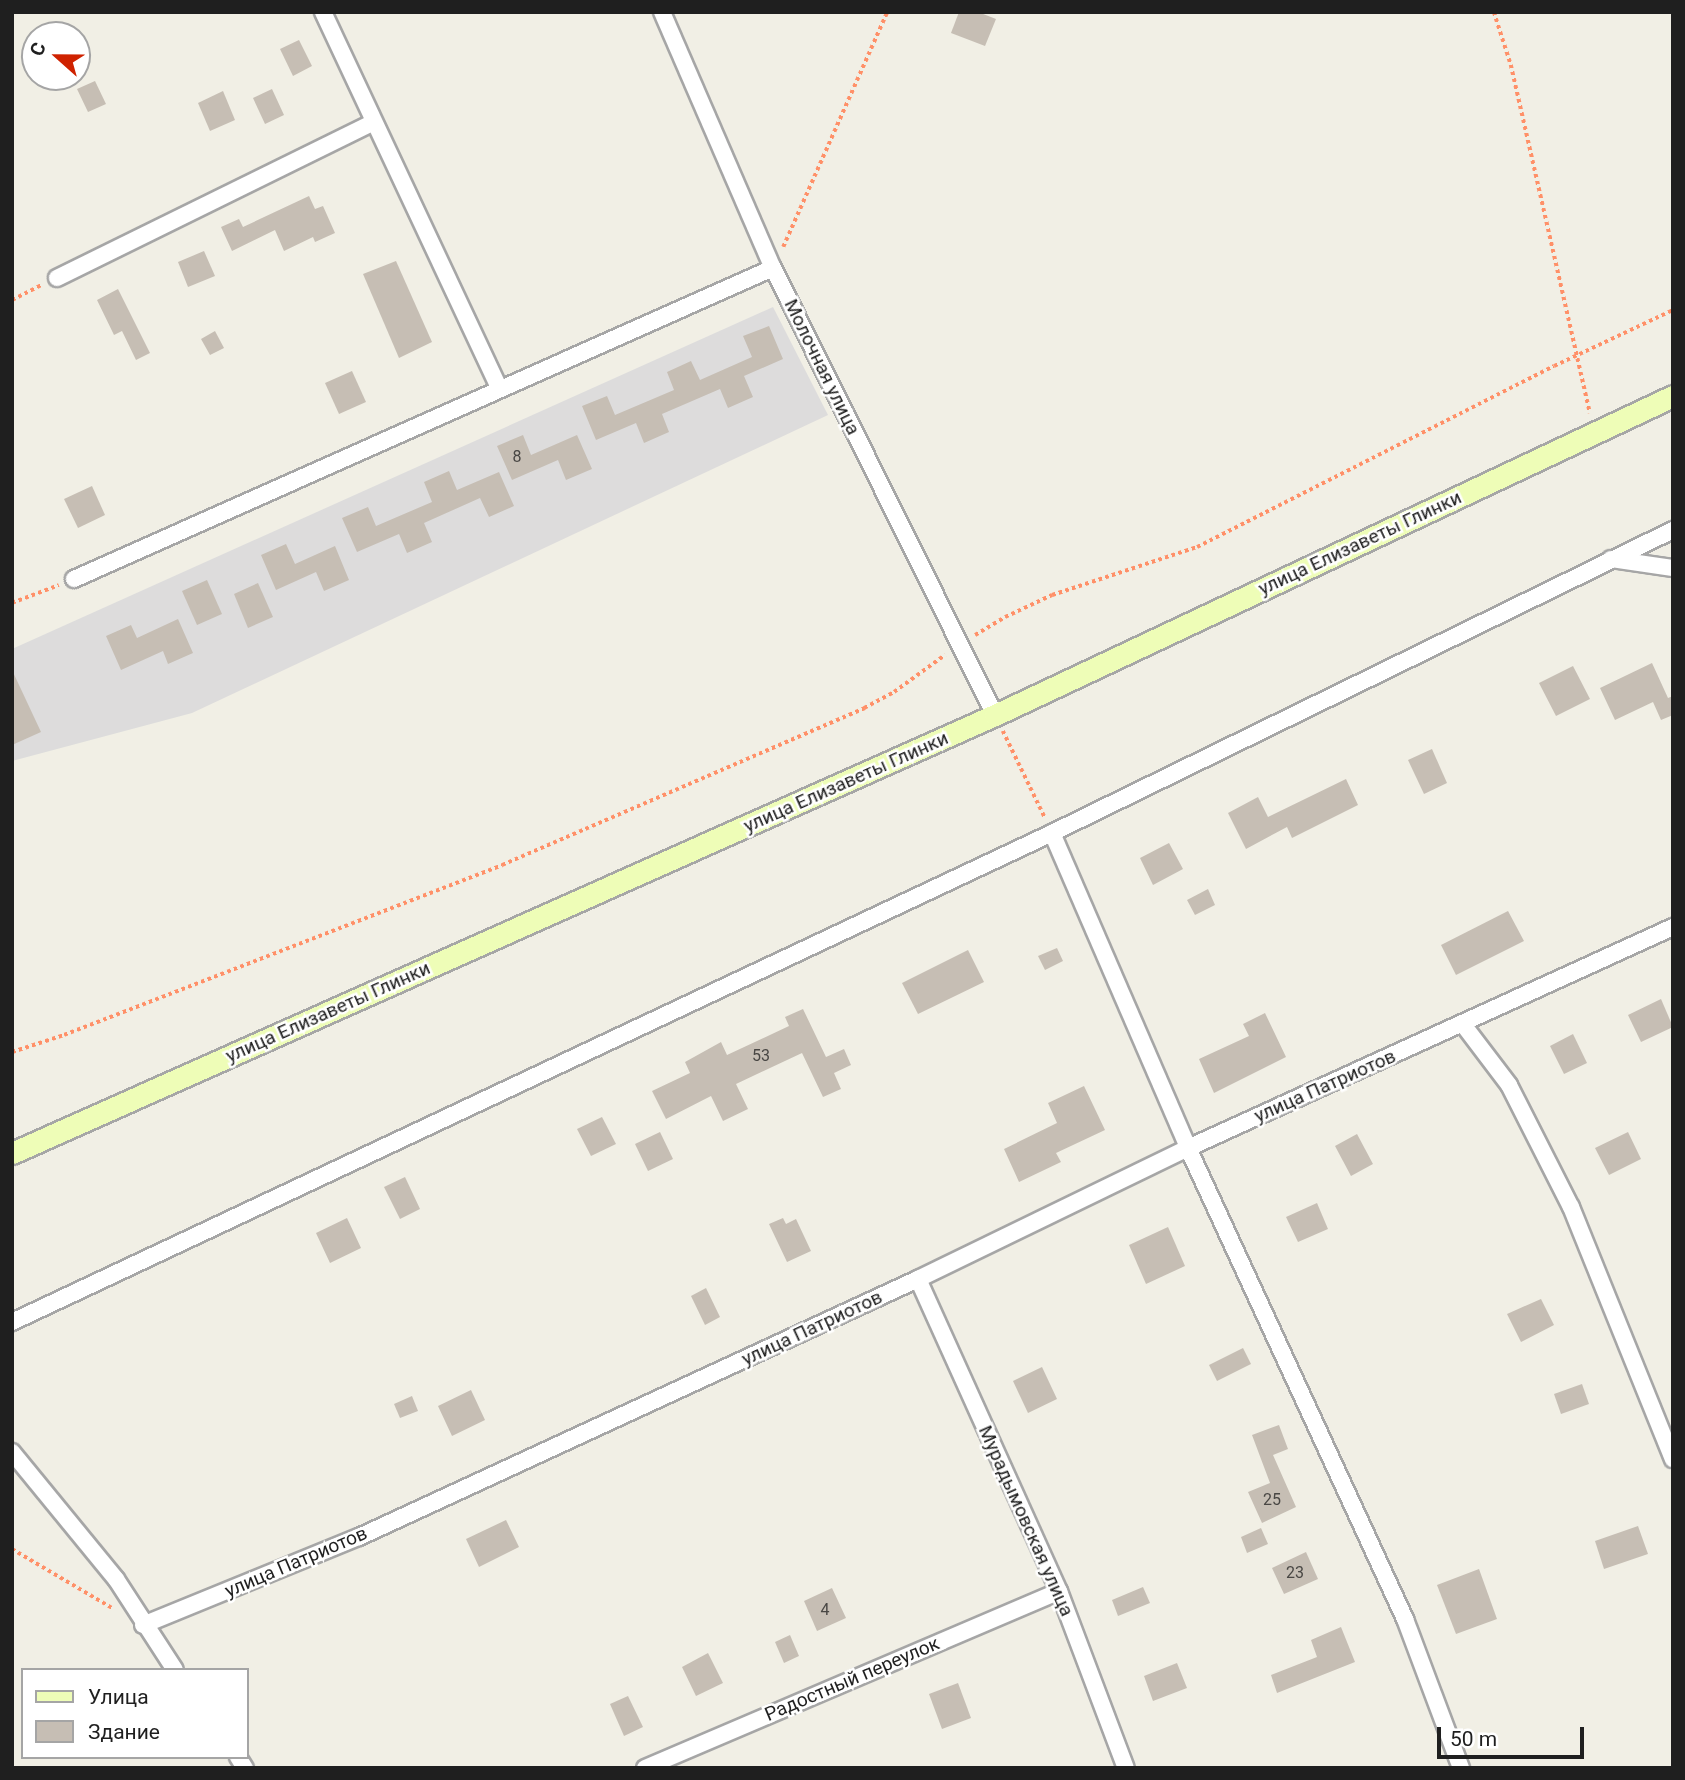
<!DOCTYPE html>
<html>
<head>
<meta charset="utf-8">
<style>
  body { margin:0 }
  #map { position:relative; width:1685px; height:1780px; overflow:hidden; background:#f1efe5; font-family:Roboto,sans-serif }
  div>[style] { position:absolute }
  .residential>* { inset:0; background:#dddcdc }
  .building>* { inset:0; background:#c6beb4 }
  .path>* { height:3.5px; margin-top:-1.75px; transform-origin:0; background:repeating-linear-gradient(90deg,#ff9068 0 3.5px,transparent 0 7px) }
  .roads { filter:drop-shadow(2px 0 #a6a6a6) drop-shadow(-2px 0 #a6a6a6) drop-shadow(0 2px #a6a6a6) drop-shadow(0 -2px #a6a6a6) }
  .street>* { height:16px; margin:-8px; padding:0 8px; transform-origin:8px; border-radius:8px; background:#fff }
  .secondary>* { height:21px; margin:-10.5px; padding:0 10.5px; transform-origin:10.5px; border-radius:10.5px; background:#eefdb7 }
  span { translate:-50% -50%; white-space:nowrap; text-align:center; line-height:1.15; -webkit-text-stroke:5px #fff; paint-order:stroke }
  .number-label { font-size:16px; color:#494744 }
  .number-label span { -webkit-text-stroke-width:0 }
  .street-label { font-size:19px; color:#1f1f1f }
  .frame { position:absolute; inset:0; border:14px solid #1f1f1f; pointer-events:none }
  .legend { position:absolute; left:21px; top:1668px; width:228px; height:91px; box-sizing:border-box; background:#fff; border:2px solid #a5a5a5; margin:0; padding:9px 12px; list-style:none; font-size:21px; color:#1f1f1f }
  .legend li { display:flex; align-items:center; gap:14px; height:35px }
  .legend b { width:35px; border:2px solid #a5a5a5 }
  .north { position:absolute; left:21px; top:21px; width:70px; height:70px; box-sizing:border-box; background:#fff; border:2px solid #a5a5a5; border-radius:50%; rotate:291deg; font-size:19px; font-weight:700; line-height:28px; text-align:center; color:#1f1f1f }
  .north::after { content:''; display:block; margin:auto; width:24px; height:32px; background:#cf2200; clip-path:polygon(50% 0,100% 100%,50% 72%,0 100%) }
  .scale { position:absolute; left:1437px; top:1727px; width:147px; height:32px; box-sizing:border-box; border:4px solid #1f1f1f; border-top:0; padding-left:9px; font-size:21px; line-height:24px; white-space:nowrap; color:#1f1f1f; -webkit-text-stroke:5px #fff; paint-order:stroke }
</style>
</head>
<body>
<div id="map">
  <div class="residential">
    <i style="clip-path:polygon(773px 307px,828px 415px,192px 713px,12px 761px,12px 649px)"></i>
  </div>
  <div class="building">
    <i style="clip-path:polygon(959px 12px,978px 12px,996px 19px,985px 46px,951px 33px)"></i>
    <i style="clip-path:polygon(299px 40px,312px 66px,293px 76px,280px 49px)"></i>
    <i style="clip-path:polygon(95px 81px,106px 104px,88px 112px,77px 89px)"></i>
    <i style="clip-path:polygon(272px 89px,284px 115px,265px 124px,253px 98px)"></i>
    <i style="clip-path:polygon(223px 91px,235px 120px,210px 131px,198px 103px)"></i>
    <i style="clip-path:polygon(309px 196px,315px 209px,323px 206px,335px 233px,315px 242px,313px 237px,284px 251px,275px 230px,232px 251px,221px 227px,239px 219px,243px 227px)"></i>
    <i style="clip-path:polygon(204px 251px,215px 276px,188px 287px,178px 262px)"></i>
    <i style="clip-path:polygon(396px 261px,432px 342px,399px 358px,363px 274px)"></i>
    <i style="clip-path:polygon(118px 289px,150px 353px,136px 360px,122px 331px,114px 335px,97px 300px)"></i>
    <i style="clip-path:polygon(769px 326px,783px 359px,744px 376px,753px 397px,728px 408px,720px 389px,662px 414px,669px 432px,644px 443px,636px 423px,596px 440px,582px 406px,607px 396px,615px 415px,674px 390px,667px 372px,691px 361px,700px 380px,752px 357px,743px 336px)"></i>
    <i style="clip-path:polygon(215px 331px,224px 348px,210px 355px,201px 339px)"></i>
    <i style="clip-path:polygon(352px 371px,366px 402px,339px 414px,325px 383px)"></i>
    <i style="clip-path:polygon(523px 435px,531px 455px,577px 435px,592px 469px,566px 480px,558px 460px,512px 480px,497px 446px)"></i>
    <i style="clip-path:polygon(449px 471px,457px 490px,499px 472px,514px 506px,489px 517px,480px 498px,424px 523px,432px 542px,407px 553px,399px 534px,357px 552px,342px 518px,368px 507px,376px 526px,432px 502px,424px 482px)"></i>
    <i style="clip-path:polygon(92px 486px,105px 515px,78px 528px,64px 499px)"></i>
    <i style="clip-path:polygon(286px 544px,295px 564px,335px 546px,349px 580px,324px 591px,316px 572px,276px 590px,261px 555px)"></i>
    <i style="clip-path:polygon(207px 580px,222px 614px,197px 625px,182px 591px)"></i>
    <i style="clip-path:polygon(258px 583px,273px 617px,248px 628px,234px 594px)"></i>
    <i style="clip-path:polygon(178px 619px,193px 653px,168px 664px,163px 651px,121px 670px,106px 636px,131px 625px,137px 638px)"></i>
    <i style="clip-path:polygon(1652px 663px,1668px 698px,1673px 696px,1673px 715px,1661px 720px,1653px 702px,1615px 720px,1600px 688px)"></i>
    <i style="clip-path:polygon(1573px 666px,1590px 699px,1556px 716px,1539px 683px)"></i>
    <i style="clip-path:polygon(12px 670px,41px 732px,12px 745px)"></i>
    <i style="clip-path:polygon(1432px 749px,1447px 783px,1424px 794px,1408px 760px)"></i>
    <i style="clip-path:polygon(1346px 779px,1358px 805px,1292px 838px,1287px 827px,1246px 849px,1228px 813px,1258px 797px,1268px 817px)"></i>
    <i style="clip-path:polygon(1169px 843px,1183px 869px,1153px 885px,1140px 858px)"></i>
    <i style="clip-path:polygon(1208px 889px,1215px 905px,1195px 915px,1187px 900px)"></i>
    <i style="clip-path:polygon(1508px 911px,1524px 941px,1456px 975px,1441px 945px)"></i>
    <i style="clip-path:polygon(1057px 948px,1063px 961px,1045px 970px,1038px 956px)"></i>
    <i style="clip-path:polygon(968px 950px,984px 982px,918px 1014px,902px 983px)"></i>
    <i style="clip-path:polygon(1661px 999px,1673px 1027px,1641px 1042px,1628px 1015px)"></i>
    <i style="clip-path:polygon(803px 1009px,826px 1057px,844px 1049px,851px 1065px,834px 1073px,841px 1089px,823px 1097px,802px 1053px,736px 1084px,748px 1109px,723px 1121px,711px 1096px,666px 1119px,652px 1091px,690px 1073px,685px 1062px,721px 1042px,727px 1055px,789px 1026px,785px 1017px)"></i>
    <i style="clip-path:polygon(1265px 1013px,1286px 1057px,1214px 1093px,1199px 1059px,1249px 1036px,1243px 1024px)"></i>
    <i style="clip-path:polygon(1573px 1034px,1587px 1063px,1564px 1074px,1550px 1046px)"></i>
    <i style="clip-path:polygon(1084px 1086px,1105px 1130px,1056px 1153px,1061px 1162px,1019px 1182px,1004px 1149px,1057px 1123px,1048px 1103px)"></i>
    <i style="clip-path:polygon(602px 1117px,616px 1144px,591px 1156px,577px 1129px)"></i>
    <i style="clip-path:polygon(660px 1132px,673px 1159px,648px 1171px,635px 1144px)"></i>
    <i style="clip-path:polygon(1628px 1132px,1641px 1159px,1609px 1175px,1595px 1148px)"></i>
    <i style="clip-path:polygon(1357px 1134px,1373px 1164px,1351px 1176px,1335px 1146px)"></i>
    <i style="clip-path:polygon(405px 1177px,420px 1209px,400px 1219px,384px 1187px)"></i>
    <i style="clip-path:polygon(1317px 1203px,1328px 1229px,1298px 1242px,1286px 1217px)"></i>
    <i style="clip-path:polygon(347px 1218px,361px 1248px,330px 1263px,316px 1233px)"></i>
    <i style="clip-path:polygon(783px 1218px,786px 1224px,796px 1219px,811px 1251px,787px 1262px,769px 1224px)"></i>
    <i style="clip-path:polygon(1168px 1227px,1185px 1266px,1146px 1284px,1129px 1245px)"></i>
    <i style="clip-path:polygon(706px 1288px,720px 1317px,705px 1325px,691px 1296px)"></i>
    <i style="clip-path:polygon(1541px 1299px,1554px 1325px,1521px 1342px,1507px 1314px)"></i>
    <i style="clip-path:polygon(1243px 1348px,1251px 1364px,1217px 1381px,1209px 1365px)"></i>
    <i style="clip-path:polygon(1042px 1367px,1057px 1399px,1028px 1413px,1013px 1381px)"></i>
    <i style="clip-path:polygon(1582px 1384px,1589px 1404px,1561px 1414px,1554px 1394px)"></i>
    <i style="clip-path:polygon(471px 1390px,485px 1420px,452px 1436px,438px 1406px)"></i>
    <i style="clip-path:polygon(412px 1396px,418px 1411px,400px 1418px,394px 1404px)"></i>
    <i style="clip-path:polygon(1279px 1425px,1288px 1449px,1273px 1455px,1296px 1507px,1262px 1523px,1248px 1492px,1270px 1483px,1252px 1435px)"></i>
    <i style="clip-path:polygon(506px 1520px,519px 1547px,479px 1567px,466px 1539px)"></i>
    <i style="clip-path:polygon(1638px 1526px,1648px 1554px,1604px 1569px,1595px 1541px)"></i>
    <i style="clip-path:polygon(1261px 1528px,1268px 1544px,1247px 1553px,1241px 1537px)"></i>
    <i style="clip-path:polygon(1306px 1552px,1318px 1579px,1284px 1594px,1272px 1568px)"></i>
    <i style="clip-path:polygon(1479px 1569px,1497px 1619px,1456px 1634px,1437px 1585px)"></i>
    <i style="clip-path:polygon(1143px 1587px,1150px 1603px,1118px 1616px,1112px 1600px)"></i>
    <i style="clip-path:polygon(832px 1588px,846px 1618px,817px 1631px,804px 1601px)"></i>
    <i style="clip-path:polygon(1341px 1627px,1355px 1662px,1277px 1693px,1271px 1675px,1317px 1657px,1311px 1640px)"></i>
    <i style="clip-path:polygon(790px 1635px,799px 1656px,784px 1663px,775px 1642px)"></i>
    <i style="clip-path:polygon(708px 1653px,723px 1683px,696px 1696px,682px 1667px)"></i>
    <i style="clip-path:polygon(1177px 1663px,1187px 1688px,1153px 1701px,1144px 1676px)"></i>
    <i style="clip-path:polygon(958px 1683px,971px 1718px,942px 1729px,929px 1694px)"></i>
    <i style="clip-path:polygon(628px 1696px,643px 1727px,624px 1736px,610px 1704px)"></i>
  </div>
  <div class="path">
    <i style="left:1494px;top:12px;width:56px;rotate:72.2deg"></i>
    <i style="left:1511px;top:65px;width:357px;rotate:77.2deg"></i>
    <i style="left:783px;top:247px;width:257px;rotate:-66.1deg"></i>
    <i style="left:12px;top:300px;width:34px;rotate:-27deg"></i>
    <i style="left:12px;top:603px;width:50px;rotate:-21deg"></i>
    <i style="left:975px;top:635px;width:35px;rotate:-31deg"></i>
    <i style="left:1005px;top:617px;width:52px;rotate:-25.1deg"></i>
    <i style="left:1052px;top:595px;width:153px;rotate:-18.3deg"></i>
    <i style="left:1197px;top:547px;width:400px;rotate:-26.9deg"></i>
    <i style="left:1554px;top:366px;width:132px;rotate:-25.2deg"></i>
    <i style="left:1003px;top:731px;width:97px;rotate:64.2deg"></i>
    <i style="left:12px;top:1052px;width:55px;rotate:-18.1deg"></i>
    <i style="left:64px;top:1035px;width:470px;rotate:-21.2deg"></i>
    <i style="left:502px;top:865px;width:395px;rotate:-23.4deg"></i>
    <i style="left:864px;top:708px;width:34px;rotate:-28deg"></i>
    <i style="left:894px;top:692px;width:63px;rotate:-36deg"></i>
    <i style="left:12px;top:1549px;width:118px;rotate:30.5deg"></i>
  </div>
  <div class="roads">
    <div class="street">
      <i style="left:323px;top:12px;width:416px;rotate:64.9deg"></i>
      <i style="left:662px;top:12px;width:279px;rotate:66.6deg"></i>
      <i style="left:773px;top:268px;width:499px;rotate:63.6deg"></i>
      <i style="left:57px;top:278px;width:353px;rotate:-26.2deg"></i>
      <i style="left:1611px;top:559px;width:63px;rotate:8.3deg"></i>
      <i style="left:74px;top:579px;width:765px;rotate:-23.99deg"></i>
      <i style="left:1052px;top:833px;width:343px;rotate:66.6deg"></i>
      <i style="left:1188px;top:1148px;width:519px;rotate:65.26deg"></i>
      <i style="left:1405px;top:1619px;width:159px;rotate:69.4deg"></i>
      <i style="left:1462px;top:1023px;width:78px;rotate:52.8deg"></i>
      <i style="left:1509px;top:1085px;width:137px;rotate:63.1deg"></i>
      <i style="left:1571px;top:1207px;width:272px;rotate:68deg"></i>
      <i style="left:918px;top:1279px;width:342px;rotate:65.7deg"></i>
      <i style="left:1059px;top:1591px;width:189px;rotate:69.3deg"></i>
      <i style="left:12px;top:1322px;width:1149px;rotate:-25.18deg"></i>
      <i style="left:1052px;top:833px;width:691px;rotate:-26.01deg"></i>
      <i style="left:12px;top:1452px;width:164px;rotate:50.7deg"></i>
      <i style="left:116px;top:1579px;width:108px;rotate:57deg"></i>
      <i style="left:143px;top:1625px;width:233px;rotate:-22.2deg"></i>
      <i style="left:359px;top:1537px;width:616px;rotate:-24.78deg"></i>
      <i style="left:918px;top:1279px;width:300px;rotate:-25.9deg"></i>
      <i style="left:1188px;top:1148px;width:533px;rotate:-24.5deg"></i>
      <i style="left:238px;top:1757px;width:13px;rotate:58deg"></i>
      <i style="left:645px;top:1768px;width:450px;rotate:-23.1deg"></i>
    </div>
    <div class="secondary">
      <i style="left:12px;top:1153px;width:1076px;rotate:-24.02deg"></i>
      <i style="left:995px;top:715px;width:749px;rotate:-25.2deg"></i>
    </div>
  </div>
  <div class="number-label">
    <span style="left:517px;top:457px">8</span>
    <span style="left:761px;top:1056px">53</span>
    <span style="left:1272px;top:1500px">25</span>
    <span style="left:1295px;top:1573px">23</span>
    <span style="left:825px;top:1610px">4</span>
  </div>
  <div class="street-label">
    <span style="left:822px;top:367px;rotate:64deg">Молочная улица</span>
    <span style="left:1360px;top:543px;rotate:-25deg">улица Елизаветы Глинки</span>
    <span style="left:846px;top:782px;rotate:-24deg">улица Елизаветы Глинки</span>
    <span style="left:328px;top:1012px;rotate:-24deg">улица Елизаветы Глинки</span>
    <span style="left:1325px;top:1086px;rotate:-24deg">улица Патриотов</span>
    <span style="left:812px;top:1328px;rotate:-25deg">улица Патриотов</span>
    <span style="left:1026px;top:1521px;rotate:66deg">Мурадымовская улица</span>
    <span style="left:296px;top:1562px;rotate:-23deg">улица Патриотов</span>
    <span style="left:852px;top:1679px;rotate:-23deg">Радостный переулок</span>
  </div>
  <div class="frame"></div>
  <ul class="legend">
  <li><b style="height:9px;background:#eefdb7"></b>Улица</li>
  <li><b style="height:19px;background:#c6beb4"></b>Здание</li>
  </ul>
  <div class="north">С</div>
  <div class="scale">50 m</div>
</div>
</body>
</html>
